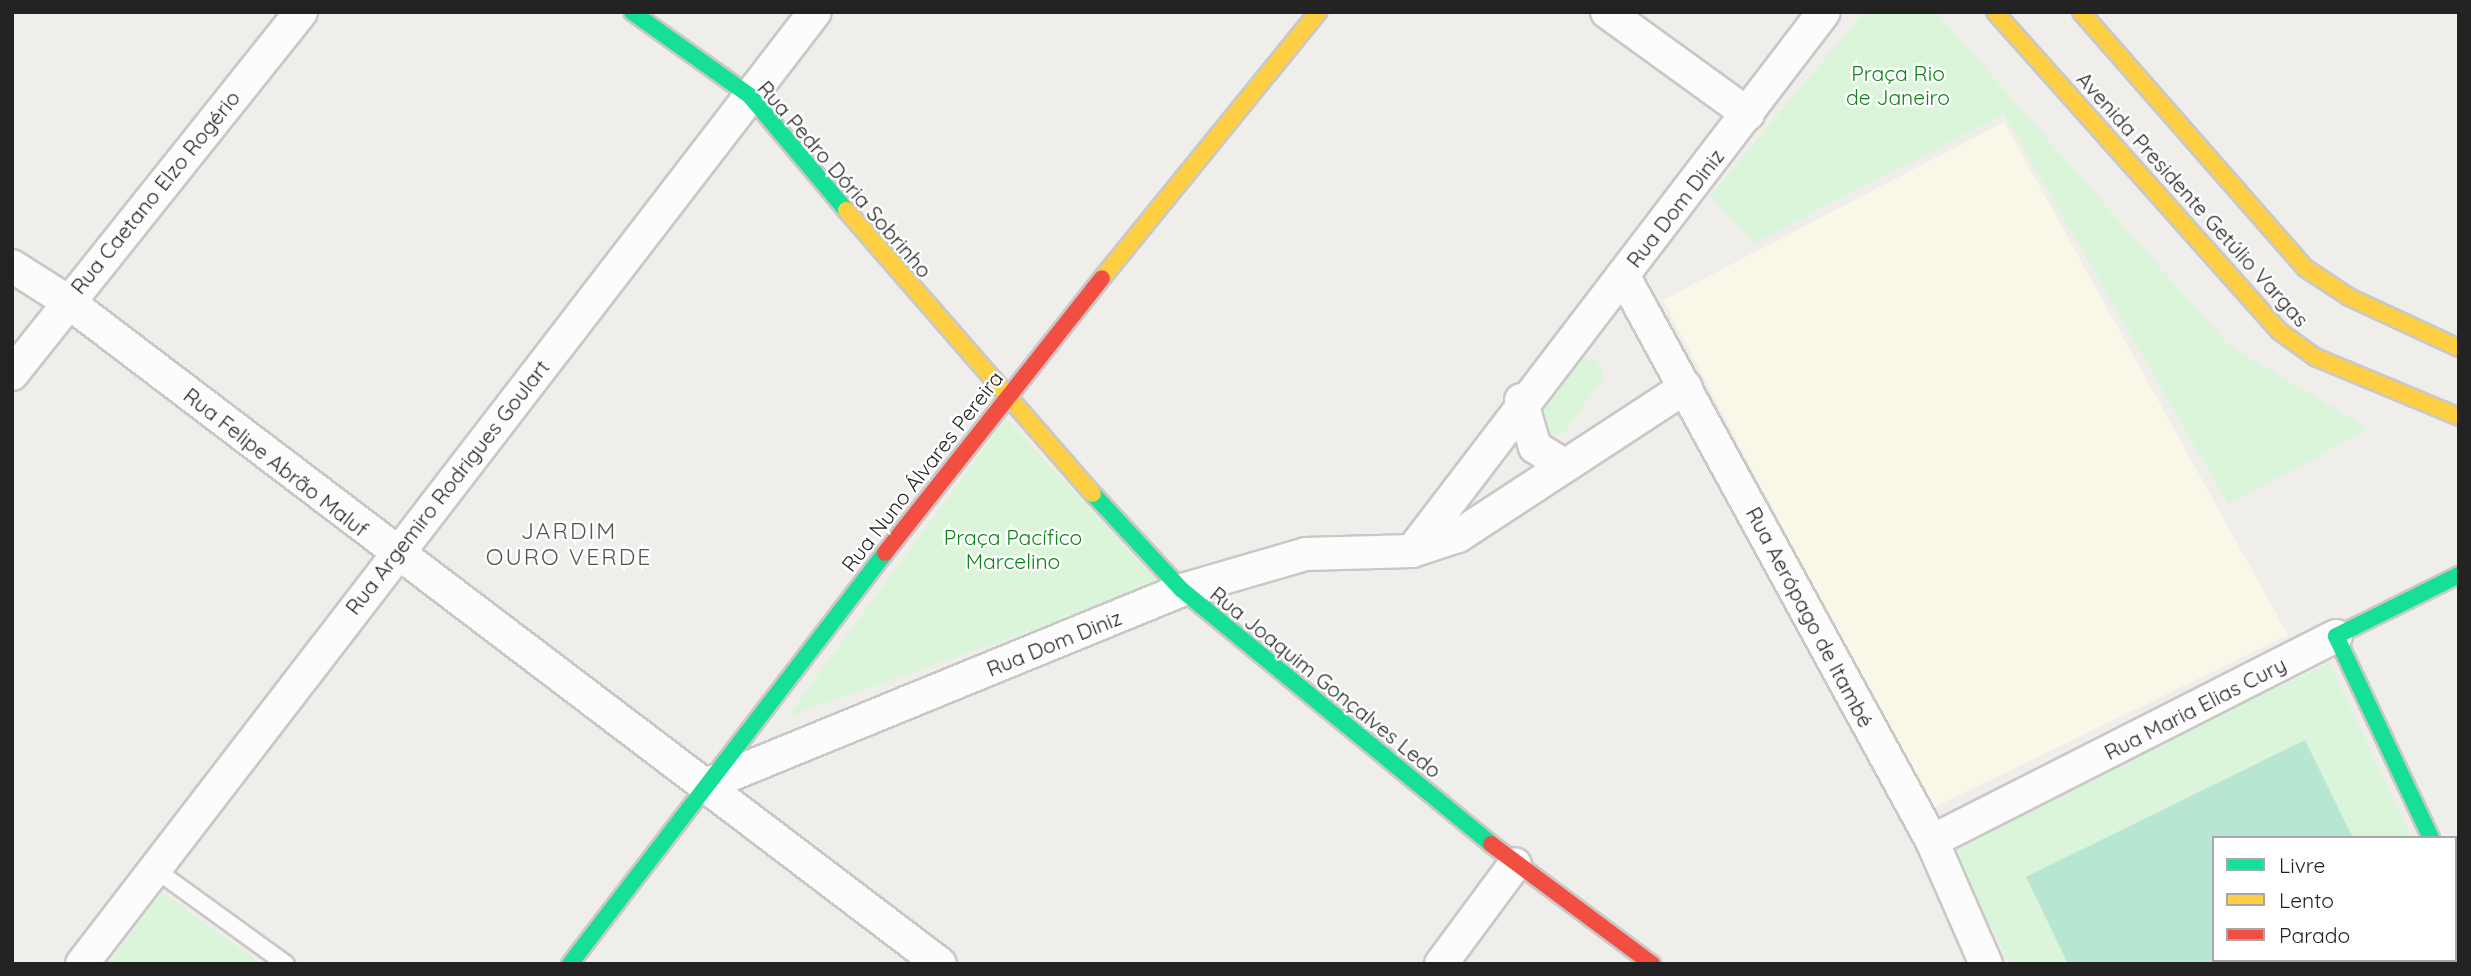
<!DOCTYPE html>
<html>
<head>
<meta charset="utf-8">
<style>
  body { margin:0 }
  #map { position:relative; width:2471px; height:976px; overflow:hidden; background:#f0eeeb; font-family:Quicksand,sans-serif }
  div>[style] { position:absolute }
  .education>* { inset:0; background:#f8f7e8 }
  .park>* { inset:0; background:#daf5da }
  .pitch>* { inset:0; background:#b7e6d2 }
  .roads { filter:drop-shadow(2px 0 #c9c8c7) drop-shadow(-2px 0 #c9c8c7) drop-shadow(0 2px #c9c8c7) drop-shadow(0 -2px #c9c8c7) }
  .lane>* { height:16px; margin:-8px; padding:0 8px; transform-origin:8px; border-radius:8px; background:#fdfcfc }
  .street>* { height:32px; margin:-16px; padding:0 16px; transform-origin:16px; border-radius:16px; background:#fdfcfc }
  .fast>* { height:16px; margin:-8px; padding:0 8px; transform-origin:8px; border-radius:8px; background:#16e098 }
  .slow>* { height:16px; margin:-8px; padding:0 8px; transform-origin:8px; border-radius:8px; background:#ffcf43 }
  .jam>* { height:16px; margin:-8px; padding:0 8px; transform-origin:8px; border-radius:8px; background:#f24e42 }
  span { translate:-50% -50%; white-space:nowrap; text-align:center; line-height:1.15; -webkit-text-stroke:5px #fff; paint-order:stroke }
  .park-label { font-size:21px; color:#0c8416 }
  .street-label { font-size:21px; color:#222 }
  .neighbourhood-label { font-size:23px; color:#555; letter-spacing:2px }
  .frame { position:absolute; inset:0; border:14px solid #222; pointer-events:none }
  .legend { position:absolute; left:2212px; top:836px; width:245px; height:126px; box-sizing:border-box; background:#fff; border:2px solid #a7a7a7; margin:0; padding:9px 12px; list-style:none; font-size:21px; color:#222 }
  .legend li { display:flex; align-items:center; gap:14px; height:35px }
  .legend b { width:35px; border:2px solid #a7a7a7 }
</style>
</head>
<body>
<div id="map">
  <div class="education">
    <i style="clip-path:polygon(2004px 122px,2288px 635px,1931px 809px,1663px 300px)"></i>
  </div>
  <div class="park">
    <i style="clip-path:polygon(1864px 12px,1936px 12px,2228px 345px,2369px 429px,2228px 504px,2004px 114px,1754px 243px,1710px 196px)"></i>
    <i style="clip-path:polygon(1596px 358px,1604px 377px,1563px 434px,1548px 435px,1539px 416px,1581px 359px)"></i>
    <i style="clip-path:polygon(1006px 418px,1161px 585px,788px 716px)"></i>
    <i style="clip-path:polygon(2329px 663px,2412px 838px,2353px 838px,2305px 740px,2026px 878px,2068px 964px,2009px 964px,1950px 842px)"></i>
    <i style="clip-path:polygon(162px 892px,261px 964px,108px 964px)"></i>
  </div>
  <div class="pitch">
    <i style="clip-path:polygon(2305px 740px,2353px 838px,2214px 838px,2214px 960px,2414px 964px,2068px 964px,2026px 877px)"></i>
  </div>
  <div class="roads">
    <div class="lane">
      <i style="left:156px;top:870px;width:160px;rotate:35.9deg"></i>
    </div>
    <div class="street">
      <i style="left:1607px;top:12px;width:174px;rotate:35.9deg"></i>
      <i style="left:12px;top:266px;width:65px;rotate:32.5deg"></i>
      <i style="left:67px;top:301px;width:1096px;rotate:37.21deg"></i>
      <i style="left:1623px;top:275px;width:645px;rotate:61.37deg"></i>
      <i style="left:1932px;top:841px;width:134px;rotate:66.3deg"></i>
      <i style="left:12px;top:374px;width:463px;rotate:-51.4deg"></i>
      <i style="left:1521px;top:400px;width:49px;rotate:73.4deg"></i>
      <i style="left:1535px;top:447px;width:32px;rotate:32deg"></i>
      <i style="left:1412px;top:551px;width:678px;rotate:-52.61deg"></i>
      <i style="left:708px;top:784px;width:512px;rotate:-22.26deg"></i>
      <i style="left:1182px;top:590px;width:129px;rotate:-16.2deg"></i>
      <i style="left:1306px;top:554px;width:106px;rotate:-1.6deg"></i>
      <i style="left:1412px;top:551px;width:48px;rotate:-18.1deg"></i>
      <i style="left:1458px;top:536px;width:272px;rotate:-33.2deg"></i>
      <i style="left:1932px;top:841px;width:453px;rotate:-26.9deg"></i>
      <i style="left:82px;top:964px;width:1201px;rotate:-52.41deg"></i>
      <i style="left:1441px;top:964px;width:124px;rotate:-53.5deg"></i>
    </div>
    <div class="fast">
      <i style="left:632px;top:12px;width:145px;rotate:35.4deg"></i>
      <i style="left:750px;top:96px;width:149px;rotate:49.9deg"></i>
      <i style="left:1093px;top:494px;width:131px;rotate:47.2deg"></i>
      <i style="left:1182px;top:590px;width:400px;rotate:39.4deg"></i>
      <i style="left:2431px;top:838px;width:223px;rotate:-115.2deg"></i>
      <i style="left:2336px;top:636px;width:137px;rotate:-26.4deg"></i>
      <i style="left:570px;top:964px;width:518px;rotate:-52.53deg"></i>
    </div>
    <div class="slow">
      <i style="left:1995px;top:12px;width:427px;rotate:48.3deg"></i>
      <i style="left:2279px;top:331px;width:44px;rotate:35.8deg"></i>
      <i style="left:2315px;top:357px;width:156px;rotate:22.6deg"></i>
      <i style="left:2081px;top:12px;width:340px;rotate:48.8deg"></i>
      <i style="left:2305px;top:268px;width:53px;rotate:33.4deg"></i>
      <i style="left:2349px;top:297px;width:121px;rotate:24.9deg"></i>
      <i style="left:846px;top:210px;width:376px;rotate:49deg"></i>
      <i style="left:1102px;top:278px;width:343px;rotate:-50.9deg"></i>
      <i style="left:2455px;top:888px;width:9px;rotate:63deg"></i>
    </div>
    <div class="jam">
      <i style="left:885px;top:553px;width:350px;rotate:-51.7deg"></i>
      <i style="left:1491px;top:844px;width:201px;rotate:36.7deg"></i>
    </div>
  </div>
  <div class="park-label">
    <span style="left:1898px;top:85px">Praça Rio<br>de Janeiro</span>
    <span style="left:1013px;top:549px">Praça Pacífico<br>Marcelino</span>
  </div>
  <div class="street-label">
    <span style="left:845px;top:179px;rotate:49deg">Rua Pedro Dória Sobrinho</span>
    <span style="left:155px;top:192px;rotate:-51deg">Rua Caetano Elzo Rogério</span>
    <span style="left:2193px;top:199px;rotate:48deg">Avenida Presidente Getúlio Vargas</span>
    <span style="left:1675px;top:208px;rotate:-52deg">Rua Dom Diniz</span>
    <span style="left:276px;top:462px;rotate:38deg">Rua Felipe Abrão Maluf</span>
    <span style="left:922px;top:471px;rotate:-52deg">Rua Nuno Álvares Pereira</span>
    <span style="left:447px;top:487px;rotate:-52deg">Rua Argemiro Rodrigues Goulart</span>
    <span style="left:1810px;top:617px;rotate:62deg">Rua Aerópago de Itambé</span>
    <span style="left:1054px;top:643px;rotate:-22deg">Rua Dom Diniz</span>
    <span style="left:1326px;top:682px;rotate:39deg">Rua Joaquim Gonçalves Ledo</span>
    <span style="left:2195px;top:708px;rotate:-27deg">Rua Maria Elias Cury</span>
  </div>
  <div class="neighbourhood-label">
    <span style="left:569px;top:544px">JARDIM<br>OURO VERDE</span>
  </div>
  <div class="frame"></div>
  <ul class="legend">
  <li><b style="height:9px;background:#16e098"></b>Livre</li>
  <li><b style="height:9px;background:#ffcf43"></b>Lento</li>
  <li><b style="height:9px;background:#f24e42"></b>Parado</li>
  </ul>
</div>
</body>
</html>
